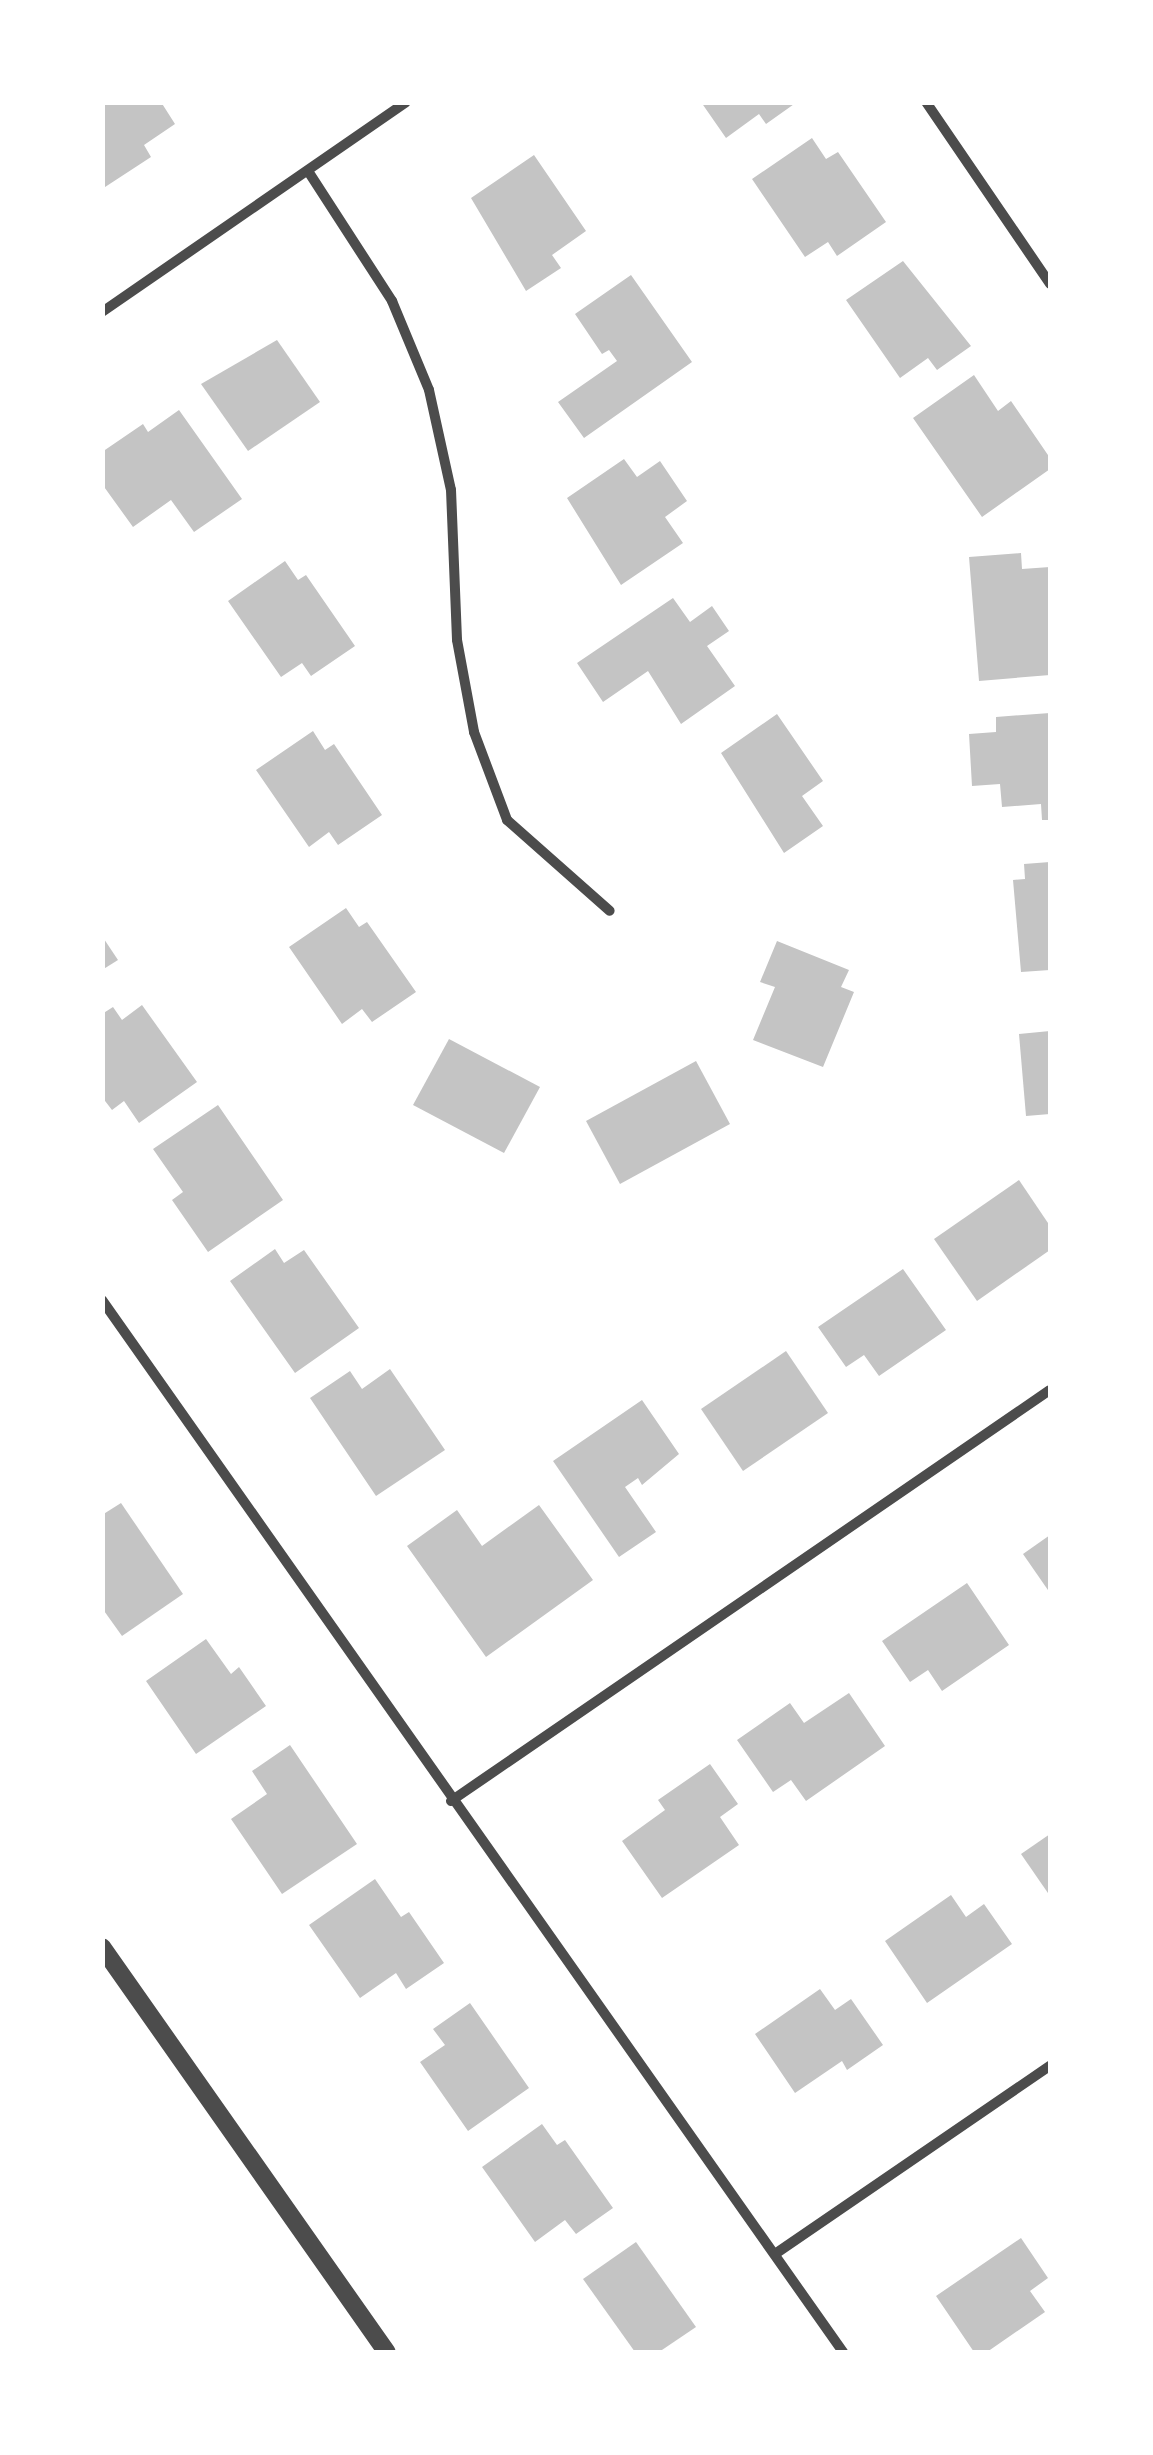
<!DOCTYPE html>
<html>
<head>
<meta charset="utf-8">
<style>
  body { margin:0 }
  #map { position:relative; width:1153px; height:2455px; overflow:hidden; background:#fff; font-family:"Open Sans",sans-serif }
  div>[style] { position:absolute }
  .building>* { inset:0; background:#c4c4c4 }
  .minor>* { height:10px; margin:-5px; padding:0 5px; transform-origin:5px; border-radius:5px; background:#4c4c4c }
  .tertiary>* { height:18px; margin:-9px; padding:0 9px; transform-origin:9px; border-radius:9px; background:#4c4c4c }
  span { translate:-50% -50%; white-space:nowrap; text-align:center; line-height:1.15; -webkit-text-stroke:8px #fff; paint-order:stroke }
  .frame { position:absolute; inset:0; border:105px solid #fff; pointer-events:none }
</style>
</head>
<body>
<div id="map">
  <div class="building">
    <i style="clip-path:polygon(102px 102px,161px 102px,175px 124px,144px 145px,151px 157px,102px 189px)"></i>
    <i style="clip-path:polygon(701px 102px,797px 102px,766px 124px,759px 114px,726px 138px)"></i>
    <i style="clip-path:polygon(812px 138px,826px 159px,838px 152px,886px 222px,837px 256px,828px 242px,805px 257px,752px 179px)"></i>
    <i style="clip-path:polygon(534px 155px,586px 231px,552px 255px,561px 268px,526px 291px,471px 198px)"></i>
    <i style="clip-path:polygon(903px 261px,971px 346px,937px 370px,928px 358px,900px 378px,846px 300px)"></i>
    <i style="clip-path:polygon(631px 275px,692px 362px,584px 438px,558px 402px,617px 361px,609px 350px,602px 354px,575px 314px)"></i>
    <i style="clip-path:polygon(277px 340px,320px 402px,248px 451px,201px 384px)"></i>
    <i style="clip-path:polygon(974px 375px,998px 411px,1011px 401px,1050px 458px,1050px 469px,982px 517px,913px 418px)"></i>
    <i style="clip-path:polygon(179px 410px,242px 499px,194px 532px,171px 500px,133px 527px,102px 484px,102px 452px,143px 424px,148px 432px)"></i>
    <i style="clip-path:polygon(624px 459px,637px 477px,660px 461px,687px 501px,665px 517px,683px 543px,621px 585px,567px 498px)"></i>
    <i style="clip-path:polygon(1021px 553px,1022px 569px,1050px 567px,1050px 675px,979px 681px,969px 557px)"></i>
    <i style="clip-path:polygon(285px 561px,298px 580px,306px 575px,355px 646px,311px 676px,302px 663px,281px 677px,228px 601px)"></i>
    <i style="clip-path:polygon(673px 598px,690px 622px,712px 606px,729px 631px,707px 646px,735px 686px,681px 724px,648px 671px,603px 702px,577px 663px)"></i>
    <i style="clip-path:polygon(1050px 713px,1050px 820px,1042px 820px,1041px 804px,1002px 807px,1000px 784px,972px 786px,969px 734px,996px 732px,996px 717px)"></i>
    <i style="clip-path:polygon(777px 714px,823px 781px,802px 796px,823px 826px,784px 853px,721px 753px)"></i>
    <i style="clip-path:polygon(313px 731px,325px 750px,334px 744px,382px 815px,338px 845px,329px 832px,309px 847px,256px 770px)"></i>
    <i style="clip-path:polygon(1050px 862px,1050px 970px,1021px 972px,1013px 880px,1025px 879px,1024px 864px)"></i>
    <i style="clip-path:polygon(346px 908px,359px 927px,367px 922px,416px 992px,372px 1022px,362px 1009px,342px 1024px,289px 947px)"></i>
    <i style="clip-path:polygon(102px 936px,118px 960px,102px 970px)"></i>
    <i style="clip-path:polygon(777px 941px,849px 970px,841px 987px,854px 992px,823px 1067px,753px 1040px,775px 987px,760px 982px)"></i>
    <i style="clip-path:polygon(142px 1005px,197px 1082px,139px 1123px,124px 1101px,112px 1110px,102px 1097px,102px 1014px,113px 1007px,122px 1020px)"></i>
    <i style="clip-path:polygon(1050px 1031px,1050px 1114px,1026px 1116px,1019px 1034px)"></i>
    <i style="clip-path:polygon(449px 1039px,540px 1087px,504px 1153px,413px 1105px)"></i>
    <i style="clip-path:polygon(696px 1061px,730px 1124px,620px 1184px,586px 1121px)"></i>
    <i style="clip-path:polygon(218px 1105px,283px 1200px,208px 1252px,172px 1200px,183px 1192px,153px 1149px)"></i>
    <i style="clip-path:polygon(1019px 1180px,1050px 1226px,1050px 1250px,977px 1301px,934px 1239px)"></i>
    <i style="clip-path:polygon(275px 1249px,284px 1263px,304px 1250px,359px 1328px,295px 1373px,230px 1281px)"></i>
    <i style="clip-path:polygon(903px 1269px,946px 1330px,879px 1376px,864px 1355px,846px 1367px,818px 1327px)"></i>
    <i style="clip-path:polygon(786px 1351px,828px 1413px,743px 1471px,701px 1409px)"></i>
    <i style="clip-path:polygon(390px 1369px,445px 1450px,376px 1496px,310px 1398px,350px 1371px,362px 1389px)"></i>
    <i style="clip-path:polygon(642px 1400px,679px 1454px,642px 1485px,638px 1478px,625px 1487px,656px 1532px,619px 1557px,553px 1461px)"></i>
    <i style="clip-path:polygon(121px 1503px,183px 1594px,122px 1636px,102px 1608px,102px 1515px)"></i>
    <i style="clip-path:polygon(539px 1505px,593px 1580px,486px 1657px,407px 1546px,457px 1510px,482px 1546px)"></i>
    <i style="clip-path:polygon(1050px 1535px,1050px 1593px,1023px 1554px)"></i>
    <i style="clip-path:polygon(967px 1583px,1009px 1645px,942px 1691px,928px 1670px,910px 1682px,882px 1641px)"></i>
    <i style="clip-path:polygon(206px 1639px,231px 1674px,239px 1667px,266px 1706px,196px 1754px,146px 1681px)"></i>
    <i style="clip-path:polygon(849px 1693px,885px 1746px,806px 1801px,791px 1780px,773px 1792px,737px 1740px,790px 1703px,804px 1723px)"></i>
    <i style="clip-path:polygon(290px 1745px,357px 1844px,282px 1894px,231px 1819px,267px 1794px,252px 1771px)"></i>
    <i style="clip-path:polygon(710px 1764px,738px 1804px,720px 1817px,739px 1845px,662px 1898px,622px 1841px,665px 1810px,658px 1800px)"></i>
    <i style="clip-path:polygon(1050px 1834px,1050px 1896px,1021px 1854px)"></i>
    <i style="clip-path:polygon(375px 1879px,401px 1917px,409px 1912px,444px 1963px,406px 1989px,396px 1973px,360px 1998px,309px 1925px)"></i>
    <i style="clip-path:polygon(951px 1895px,966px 1917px,984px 1904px,1012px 1944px,927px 2003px,885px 1941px)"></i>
    <i style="clip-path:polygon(820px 1989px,835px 2010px,851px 1999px,883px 2045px,847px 2070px,842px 2061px,795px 2093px,755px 2034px)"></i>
    <i style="clip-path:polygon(470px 2003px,529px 2088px,468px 2131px,420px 2062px,445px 2045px,433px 2029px)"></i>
    <i style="clip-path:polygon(542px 2124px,557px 2145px,565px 2140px,613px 2208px,576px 2234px,565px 2220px,535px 2242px,482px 2167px)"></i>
    <i style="clip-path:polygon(1021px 2238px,1048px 2278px,1030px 2291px,1045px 2312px,987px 2352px,974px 2352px,936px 2296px)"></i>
    <i style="clip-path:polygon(636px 2242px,696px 2327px,659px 2352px,635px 2352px,583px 2279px)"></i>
  </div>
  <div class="minor">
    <i style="left:926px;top:102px;width:220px;rotate:55.7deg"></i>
    <i style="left:308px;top:171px;width:155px;rotate:57.1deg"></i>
    <i style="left:392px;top:301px;width:96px;rotate:67.4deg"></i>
    <i style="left:429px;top:390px;width:102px;rotate:77.6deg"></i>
    <i style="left:451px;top:490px;width:150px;rotate:87.7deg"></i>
    <i style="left:457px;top:640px;width:94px;rotate:79.5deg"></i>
    <i style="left:474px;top:732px;width:94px;rotate:69.4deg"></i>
    <i style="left:507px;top:820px;width:137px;rotate:41.5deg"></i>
    <i style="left:102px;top:312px;width:369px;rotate:-34.6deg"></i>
    <i style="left:102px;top:1300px;width:1287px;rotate:54.84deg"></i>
    <i style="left:451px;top:1801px;width:726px;rotate:-34.46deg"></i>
    <i style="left:775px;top:2254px;width:333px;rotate:-34.4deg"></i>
  </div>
  <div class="tertiary">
    <i style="left:102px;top:1947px;width:495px;rotate:54.9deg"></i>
  </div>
  <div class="frame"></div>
</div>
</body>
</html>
